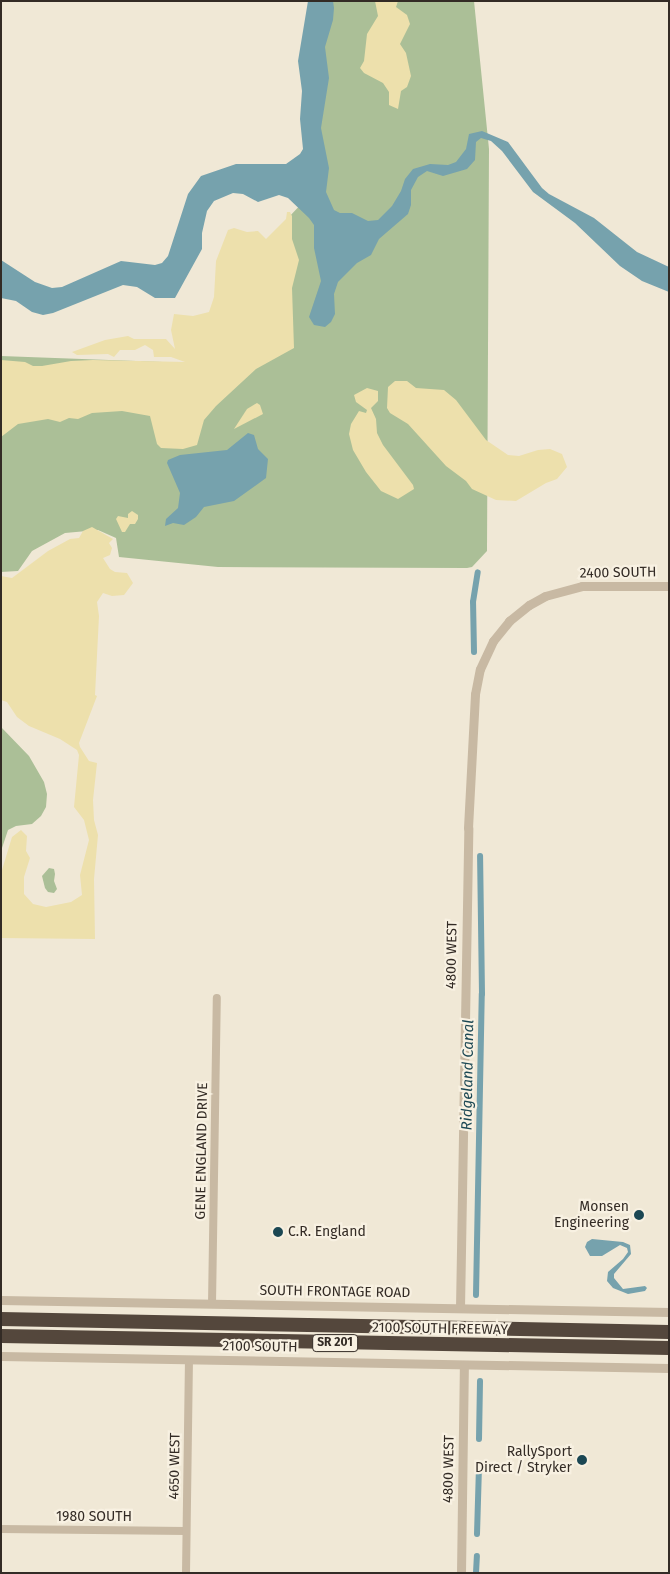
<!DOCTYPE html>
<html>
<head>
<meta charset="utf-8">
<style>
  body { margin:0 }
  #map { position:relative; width:670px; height:1574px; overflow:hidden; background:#f0e8d6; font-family:"Fira Sans",sans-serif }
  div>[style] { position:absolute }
  .green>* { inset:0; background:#abbf97 }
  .sand>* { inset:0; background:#ede0ac }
  .water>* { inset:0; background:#76a2ad }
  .canal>* { height:6px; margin:-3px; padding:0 3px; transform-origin:3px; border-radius:3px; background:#76a2ad }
  .minor>* { height:8px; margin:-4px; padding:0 4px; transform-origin:4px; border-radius:4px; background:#c8b9a3 }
  .tertiary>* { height:9px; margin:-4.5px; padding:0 4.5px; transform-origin:4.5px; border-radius:4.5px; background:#c8b9a3 }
  .motorway>* { height:14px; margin:-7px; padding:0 7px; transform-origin:7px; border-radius:7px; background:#54473c }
  .dots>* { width:14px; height:14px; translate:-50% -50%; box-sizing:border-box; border:2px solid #f8f1e2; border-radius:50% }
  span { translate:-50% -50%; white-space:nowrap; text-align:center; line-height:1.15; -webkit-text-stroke:4.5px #f8f1e2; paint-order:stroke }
  .shield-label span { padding:1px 4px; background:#f8f1e2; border:1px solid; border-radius:4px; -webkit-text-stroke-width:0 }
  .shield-label { font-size:12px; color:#332b25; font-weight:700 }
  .street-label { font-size:14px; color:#332b25 }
  .poi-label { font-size:14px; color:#332b25 }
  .right { translate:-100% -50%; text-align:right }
  .left { translate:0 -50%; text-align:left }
  .water-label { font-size:15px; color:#1b4753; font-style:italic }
  .frame { position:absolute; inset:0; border:2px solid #332b25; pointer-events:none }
</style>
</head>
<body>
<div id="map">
  <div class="green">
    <i style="clip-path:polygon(322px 1px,474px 1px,489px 149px,487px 551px,472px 567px,467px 568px,218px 567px,119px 557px,116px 538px,98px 530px,65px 533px,32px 551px,18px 571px,1px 572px,1px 356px,190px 363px,288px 218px,306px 199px)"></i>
    <i style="clip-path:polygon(1px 727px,29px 756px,44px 782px,47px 794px,46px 807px,41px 816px,32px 824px,16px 826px,8px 830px,1px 851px)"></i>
    <i style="clip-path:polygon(49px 868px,54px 869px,55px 874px,54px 881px,57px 889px,54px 893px,48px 892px,45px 888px,42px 876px)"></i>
  </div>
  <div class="sand">
    <i style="clip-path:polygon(375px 1px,398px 1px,396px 7px,407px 15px,410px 24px,400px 44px,406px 53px,411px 76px,407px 87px,401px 91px,398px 109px,389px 105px,389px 92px,383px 83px,364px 73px,360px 68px,364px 61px,367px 34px,378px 16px)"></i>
    <i style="clip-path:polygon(287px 212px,290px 212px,292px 216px,292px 239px,299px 260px,292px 288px,294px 348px,256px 369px,216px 406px,204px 420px,197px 445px,183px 449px,161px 448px,157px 444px,150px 416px,122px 411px,92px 413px,78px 419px,69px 418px,60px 422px,48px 419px,18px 424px,1px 437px,1px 360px,25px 362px,33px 366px,42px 366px,71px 361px,93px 360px,185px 362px,171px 357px,154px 357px,153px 350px,145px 345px,135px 350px,120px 350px,114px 357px,108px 354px,77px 355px,72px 352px,105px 340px,128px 336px,134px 339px,166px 339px,175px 349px,171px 330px,174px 314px,193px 316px,209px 312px,214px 297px,216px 261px,228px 230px,234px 228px,247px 232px,258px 231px,266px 239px,286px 219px)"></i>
    <i style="clip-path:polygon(395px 381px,407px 381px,416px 388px,444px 390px,456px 400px,486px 440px,508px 455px,519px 456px,538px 450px,550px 449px,562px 454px,567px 467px,557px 479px,546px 483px,516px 501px,496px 500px,472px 489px,466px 481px,446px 466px,408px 424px,390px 413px,387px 408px,388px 387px)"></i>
    <i style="clip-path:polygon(367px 388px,378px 391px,378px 401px,371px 408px,376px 419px,377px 433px,383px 445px,413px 485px,414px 489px,398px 499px,381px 491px,366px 472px,353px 450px,349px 434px,351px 424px,359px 411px,366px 413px,367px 410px,356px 402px,354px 395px)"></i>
    <i style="clip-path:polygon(257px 403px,260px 405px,263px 414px,234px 429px,247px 409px)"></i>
    <i style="clip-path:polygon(132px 511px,138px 515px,138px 519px,135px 524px,130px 524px,125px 532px,122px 532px,116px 519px,118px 516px,128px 518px,128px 514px)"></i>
    <i style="clip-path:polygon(92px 527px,113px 539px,109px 543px,112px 548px,110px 555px,103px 558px,110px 569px,115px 572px,127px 573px,133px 583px,124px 595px,112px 596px,103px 593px,97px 602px,99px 616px,95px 695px,97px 696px,79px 743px,80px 747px,89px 761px,97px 763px,93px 800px,94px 820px,98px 835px,94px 879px,95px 939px,1px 938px,2px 870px,12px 837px,21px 830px,27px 836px,26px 851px,30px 858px,24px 877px,24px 894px,33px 904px,46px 907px,71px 902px,82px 895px,80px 875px,89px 840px,84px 820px,74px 807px,79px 755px,77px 750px,60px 739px,29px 726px,17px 717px,7px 702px,1px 700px,1px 576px,12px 578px,48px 551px,70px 539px,79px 538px,83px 531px)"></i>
  </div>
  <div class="water">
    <i style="clip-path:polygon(308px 1px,333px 1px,334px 8px,333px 20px,325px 47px,329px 78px,321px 128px,329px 168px,326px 192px,334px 210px,340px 213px,352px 213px,368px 221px,378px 220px,392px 206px,401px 191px,405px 179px,413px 169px,430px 164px,448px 165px,456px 162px,466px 149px,469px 134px,482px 131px,508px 142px,542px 188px,549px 194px,594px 218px,637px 252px,669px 267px,669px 292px,642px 281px,620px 266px,575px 223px,533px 192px,502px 151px,491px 141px,481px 138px,476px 142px,475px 160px,467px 169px,443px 176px,427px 171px,418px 177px,411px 190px,411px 205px,408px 214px,379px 239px,371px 255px,357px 263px,338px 282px,334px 294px,335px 314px,331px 322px,325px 327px,314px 325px,309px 317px,321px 281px,314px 248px,314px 225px,309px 218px,288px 198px,279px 195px,258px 202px,243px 194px,233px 193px,214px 201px,207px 211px,202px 233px,202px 249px,175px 298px,155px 298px,137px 287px,123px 285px,53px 313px,43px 315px,32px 312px,16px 301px,1px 298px,1px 260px,35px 282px,52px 288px,62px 287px,121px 261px,155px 265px,162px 263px,168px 256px,188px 194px,201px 176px,236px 164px,286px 164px,300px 154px,303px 149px,300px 119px,302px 91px,298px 61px)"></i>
    <i style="clip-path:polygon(248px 433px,254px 435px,258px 449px,268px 459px,266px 478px,234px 501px,204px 507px,196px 517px,184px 525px,173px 523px,165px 526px,166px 519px,178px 508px,180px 493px,167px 463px,168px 460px,180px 455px,227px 450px)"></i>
    <i style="clip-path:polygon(592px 1239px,623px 1242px,630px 1245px,631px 1254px,614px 1274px,614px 1278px,623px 1289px,645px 1286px,647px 1288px,645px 1291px,628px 1294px,613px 1288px,607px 1281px,608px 1272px,623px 1259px,628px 1252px,627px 1248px,620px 1245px,602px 1256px,590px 1256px,585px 1247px,587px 1242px)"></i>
  </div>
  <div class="canal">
    <i style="left:474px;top:652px;width:50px;rotate:-91.1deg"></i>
    <i style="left:473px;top:602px;width:30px;rotate:-81deg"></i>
    <i style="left:476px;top:1295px;width:301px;rotate:-88.9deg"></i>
    <i style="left:482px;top:994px;width:138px;rotate:-90.8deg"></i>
    <i style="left:479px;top:1439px;width:58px;rotate:-89deg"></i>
    <i style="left:477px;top:1534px;width:68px;rotate:-88.3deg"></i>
    <i style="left:476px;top:1573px;width:17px;rotate:-87deg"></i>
  </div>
  <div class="minor">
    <i style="left:212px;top:1304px;width:306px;rotate:-89.1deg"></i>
    <i style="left:1px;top:1529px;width:185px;rotate:0.6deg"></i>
    <i style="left:186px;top:1573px;width:213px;rotate:-89.2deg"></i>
  </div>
  <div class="tertiary">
    <i style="left:1px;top:1300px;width:668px;rotate:1.03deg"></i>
    <i style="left:460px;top:1308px;width:480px;rotate:-89deg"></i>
    <i style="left:468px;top:828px;width:134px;rotate:-87deg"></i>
    <i style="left:475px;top:694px;width:25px;rotate:-79deg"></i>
    <i style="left:480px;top:669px;width:31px;rotate:-65deg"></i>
    <i style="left:493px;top:641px;width:26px;rotate:-51deg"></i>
    <i style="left:509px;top:621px;width:26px;rotate:-39deg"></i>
    <i style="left:529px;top:605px;width:18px;rotate:-29deg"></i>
    <i style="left:545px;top:596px;width:38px;rotate:-15deg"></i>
    <i style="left:582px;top:586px;width:87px"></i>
    <i style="left:1px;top:1356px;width:668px;rotate:1.03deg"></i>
    <i style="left:461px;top:1573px;width:208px;rotate:-89.2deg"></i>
  </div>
  <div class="motorway">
    <i style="left:1px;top:1319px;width:668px;rotate:1.11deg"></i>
    <i style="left:1px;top:1336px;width:668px;rotate:1.03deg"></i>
  </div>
  <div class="dots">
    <i style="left:639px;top:1215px;background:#1b4753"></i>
    <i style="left:278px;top:1232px;background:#1b4753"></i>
    <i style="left:582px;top:1460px;background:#1b4753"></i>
  </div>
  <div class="shield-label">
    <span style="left:335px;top:1343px">SR 201</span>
  </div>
  <div class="street-label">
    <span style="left:618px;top:573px;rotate:-1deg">2400 SOUTH</span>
    <span style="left:452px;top:955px;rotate:-89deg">4800 WEST</span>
    <span style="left:202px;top:1151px;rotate:-89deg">GENE ENGLAND DRIVE</span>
    <span style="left:335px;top:1292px;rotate:1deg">SOUTH FRONTAGE ROAD</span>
    <span style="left:440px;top:1329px;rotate:1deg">2100 SOUTH FREEWAY</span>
    <span style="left:260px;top:1347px;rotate:1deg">2100 SOUTH</span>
    <span style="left:175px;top:1466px;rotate:-89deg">4650 WEST</span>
    <span style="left:449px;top:1469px;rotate:-89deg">4800 WEST</span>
    <span style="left:94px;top:1517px">1980 SOUTH</span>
  </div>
  <div class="poi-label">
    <span class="right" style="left:629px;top:1215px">Monsen<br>Engineering</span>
    <span class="left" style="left:288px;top:1232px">C.R. England</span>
    <span class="right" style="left:572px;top:1460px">RallySport<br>Direct / Stryker</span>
  </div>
  <div class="water-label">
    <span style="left:468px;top:1075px;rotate:-89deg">Ridgeland Canal</span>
  </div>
  <div class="frame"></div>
</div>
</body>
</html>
